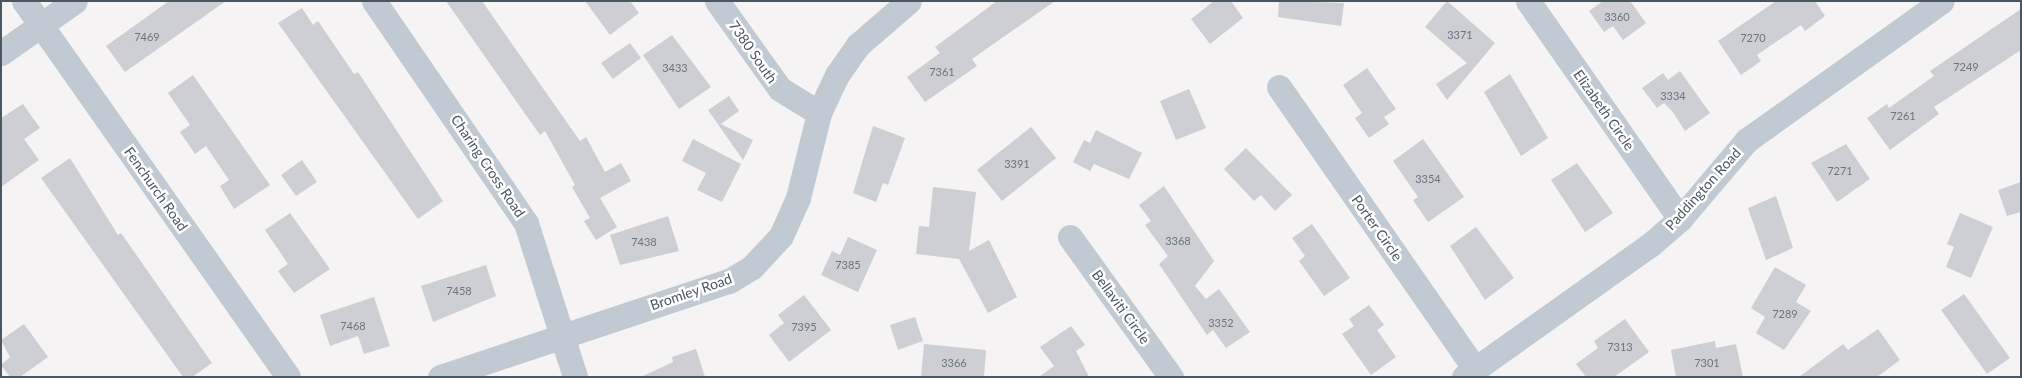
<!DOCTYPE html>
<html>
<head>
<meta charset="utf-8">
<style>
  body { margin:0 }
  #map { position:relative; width:2022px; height:378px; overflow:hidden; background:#f5f3f3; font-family:Lato,sans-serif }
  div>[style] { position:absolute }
  .building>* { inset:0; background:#cdcfd5 }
  .minor>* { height:25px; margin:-12.5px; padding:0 12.5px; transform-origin:12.5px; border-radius:12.5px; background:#c1cad2 }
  span { translate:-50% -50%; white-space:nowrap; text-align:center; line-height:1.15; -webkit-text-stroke:5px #fff; paint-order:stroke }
  .number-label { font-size:11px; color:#6b747e }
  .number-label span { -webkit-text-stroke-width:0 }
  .street-label { font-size:14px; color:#4a5661 }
  .frame { position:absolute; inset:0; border:2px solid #4a5661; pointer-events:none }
</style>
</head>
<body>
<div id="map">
  <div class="building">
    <i style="clip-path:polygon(169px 1px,226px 1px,125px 72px,106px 46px)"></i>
    <i style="clip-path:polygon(446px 1px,482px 1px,580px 141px,586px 137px,605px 172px,621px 163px,631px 181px,600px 198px,617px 227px,596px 240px,584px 221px,590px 218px,572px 187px,575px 185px,545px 131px,540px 135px)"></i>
    <i style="clip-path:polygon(585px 1px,630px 1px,639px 13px,610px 35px)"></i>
    <i style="clip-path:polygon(997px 1px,1055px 1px,972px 59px,977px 66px,925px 102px,907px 77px,940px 53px,935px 47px)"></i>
    <i style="clip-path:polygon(1214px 1px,1231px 1px,1243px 18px,1210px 44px,1191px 19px)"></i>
    <i style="clip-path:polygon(1279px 1px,1344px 3px,1341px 26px,1278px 17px)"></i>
    <i style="clip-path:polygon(1447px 1px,1495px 43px,1447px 100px,1436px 84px,1467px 63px,1425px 27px)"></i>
    <i style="clip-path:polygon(1603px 1px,1630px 1px,1646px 23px,1623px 40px,1613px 26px,1604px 32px,1589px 11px)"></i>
    <i style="clip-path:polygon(1776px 1px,1815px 1px,1825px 16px,1805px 31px,1801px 25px,1757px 55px,1761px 61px,1741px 75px,1718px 41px)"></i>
    <i style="clip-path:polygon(302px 8px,313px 25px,318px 21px,354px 74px,358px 72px,443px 201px,418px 219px,278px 23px)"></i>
    <i style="clip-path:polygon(2021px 9px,2021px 50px,1934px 107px,1939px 114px,1890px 150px,1867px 118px,1887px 104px,1889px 108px,1934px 76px,1930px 71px)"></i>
    <i style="clip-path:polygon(672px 35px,711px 87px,679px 109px,643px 55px)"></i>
    <i style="clip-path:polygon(630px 43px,641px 58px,613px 79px,601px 63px)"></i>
    <i style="clip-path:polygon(1367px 68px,1396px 109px,1384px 117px,1389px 124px,1369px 138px,1355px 118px,1362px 113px,1343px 85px)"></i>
    <i style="clip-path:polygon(1680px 71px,1710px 113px,1685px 131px,1672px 111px,1664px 103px,1657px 108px,1642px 88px,1663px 73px,1668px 80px)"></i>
    <i style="clip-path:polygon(1510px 74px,1548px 138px,1521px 156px,1484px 92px)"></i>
    <i style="clip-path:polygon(193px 75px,270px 185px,234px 209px,220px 186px,229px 180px,206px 146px,195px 154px,180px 132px,190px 125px,168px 93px)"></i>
    <i style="clip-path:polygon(1189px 89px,1206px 128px,1176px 140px,1160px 101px)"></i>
    <i style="clip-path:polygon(729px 96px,739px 111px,721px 124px,753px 140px,743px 160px,708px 110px)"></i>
    <i style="clip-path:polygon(23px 104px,40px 128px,24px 139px,39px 160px,1px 187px,1px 118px)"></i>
    <i style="clip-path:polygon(873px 126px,905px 138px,888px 185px,883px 183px,876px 202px,853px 193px)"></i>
    <i style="clip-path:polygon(1031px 127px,1056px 158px,1002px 201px,977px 170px)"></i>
    <i style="clip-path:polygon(1096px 130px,1142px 153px,1129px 179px,1094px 164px,1090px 171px,1073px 162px,1084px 140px,1090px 143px)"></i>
    <i style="clip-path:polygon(693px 139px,741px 164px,722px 202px,697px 190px,706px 173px,682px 161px)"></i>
    <i style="clip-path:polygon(1423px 139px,1464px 197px,1428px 222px,1413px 200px,1418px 197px,1393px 161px)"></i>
    <i style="clip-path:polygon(1846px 144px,1870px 179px,1837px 202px,1811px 163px)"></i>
    <i style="clip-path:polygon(1246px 148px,1292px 195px,1275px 211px,1261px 195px,1254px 201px,1224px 169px)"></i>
    <i style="clip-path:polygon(70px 158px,118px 235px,121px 233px,212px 363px,192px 377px,183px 377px,41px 178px)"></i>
    <i style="clip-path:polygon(302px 160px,317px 182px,296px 196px,281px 175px)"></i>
    <i style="clip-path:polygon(1577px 163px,1613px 213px,1585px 232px,1551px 180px)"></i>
    <i style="clip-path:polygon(2021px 182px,2021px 212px,2007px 216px,1998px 190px)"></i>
    <i style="clip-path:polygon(1164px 186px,1214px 261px,1195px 286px,1206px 299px,1219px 289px,1250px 332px,1226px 348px,1213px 330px,1207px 335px,1159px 264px,1168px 256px,1145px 225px,1151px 221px,1139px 205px)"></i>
    <i style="clip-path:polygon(933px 187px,976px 192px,969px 251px,989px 240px,1017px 297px,988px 313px,959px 259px,916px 254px,919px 226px,929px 227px)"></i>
    <i style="clip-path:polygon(1776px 196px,1793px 248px,1766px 260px,1748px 208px)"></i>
    <i style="clip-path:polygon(290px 213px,330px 269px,294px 293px,278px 271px,288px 264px,265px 230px)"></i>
    <i style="clip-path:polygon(1960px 213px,1993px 227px,1971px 278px,1946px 267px,1954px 247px,1947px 244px)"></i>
    <i style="clip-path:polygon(668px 216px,679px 251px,620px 265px,610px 235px)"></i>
    <i style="clip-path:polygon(1312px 224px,1350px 278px,1324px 296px,1299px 261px,1305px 256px,1292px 238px)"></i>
    <i style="clip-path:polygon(1476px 227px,1514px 278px,1485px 300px,1450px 246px)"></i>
    <i style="clip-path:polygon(848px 237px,877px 250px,858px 292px,821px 275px,832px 251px,840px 255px)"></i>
    <i style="clip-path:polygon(486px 265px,496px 296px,433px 322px,421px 286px)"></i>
    <i style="clip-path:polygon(1775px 267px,1806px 285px,1796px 302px,1811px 311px,1784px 350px,1756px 333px,1765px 317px,1751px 308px)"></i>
    <i style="clip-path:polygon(1964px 294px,2010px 358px,1987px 374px,1941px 310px)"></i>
    <i style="clip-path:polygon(804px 295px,831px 330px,789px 362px,769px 335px,784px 323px,778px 315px)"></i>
    <i style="clip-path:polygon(374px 297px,390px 346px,364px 354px,358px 336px,330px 346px,320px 315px)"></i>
    <i style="clip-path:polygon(1369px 305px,1384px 325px,1377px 330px,1396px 357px,1371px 375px,1342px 334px,1354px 326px,1349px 319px)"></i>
    <i style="clip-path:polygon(915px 317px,923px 341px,898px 350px,890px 325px)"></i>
    <i style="clip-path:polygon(1625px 319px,1649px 352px,1614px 377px,1586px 377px,1576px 364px,1598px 348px,1594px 341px)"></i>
    <i style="clip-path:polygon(24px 324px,48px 357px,20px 377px,10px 377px,1px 365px,10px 357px,1px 340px)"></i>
    <i style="clip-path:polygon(1071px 326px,1085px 345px,1076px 351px,1089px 377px,1039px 377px,1054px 366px,1040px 347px)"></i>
    <i style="clip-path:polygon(1878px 329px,1900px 360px,1877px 377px,1799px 377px,1843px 344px,1848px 350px)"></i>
    <i style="clip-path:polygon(1715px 341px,1716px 348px,1736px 344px,1743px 377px,1676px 377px,1671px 350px)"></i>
    <i style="clip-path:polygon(924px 344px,986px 350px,984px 377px,921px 377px)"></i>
    <i style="clip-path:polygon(696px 349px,705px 377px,641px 377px,673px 362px,672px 357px)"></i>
  </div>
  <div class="minor">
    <i style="left:24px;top:1px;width:459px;rotate:54.9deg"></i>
    <i style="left:374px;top:1px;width:269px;rotate:55.6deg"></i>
    <i style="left:526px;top:223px;width:162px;rotate:72.3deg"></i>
    <i style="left:717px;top:1px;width:108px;rotate:54.4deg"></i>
    <i style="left:780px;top:89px;width:46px;rotate:31.6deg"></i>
    <i style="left:1528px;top:1px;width:266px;rotate:55.1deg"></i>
    <i style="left:1px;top:53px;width:90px;rotate:-35.1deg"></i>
    <i style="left:1279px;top:87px;width:343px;rotate:55.2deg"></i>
    <i style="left:1070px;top:237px;width:173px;rotate:54.2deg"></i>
    <i style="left:440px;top:377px;width:305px;rotate:-18.4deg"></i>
    <i style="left:729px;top:281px;width:27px;rotate:-31deg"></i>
    <i style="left:752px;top:267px;width:42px;rotate:-46.9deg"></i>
    <i style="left:781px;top:236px;width:42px;rotate:-65.9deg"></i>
    <i style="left:798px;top:198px;width:88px;rotate:-76.1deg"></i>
    <i style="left:819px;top:113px;width:42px;rotate:-64.7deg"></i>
    <i style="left:837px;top:75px;width:37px;rotate:-55deg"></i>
    <i style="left:858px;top:45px;width:67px;rotate:-40.8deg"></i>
    <i style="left:1464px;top:377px;width:228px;rotate:-35.4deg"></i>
    <i style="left:1650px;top:245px;width:40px;rotate:-41deg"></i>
    <i style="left:1680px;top:219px;width:104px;rotate:-49.7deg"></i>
    <i style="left:1747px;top:140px;width:239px;rotate:-35.5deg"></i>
  </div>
  <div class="number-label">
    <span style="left:1617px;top:17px">3360</span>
    <span style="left:1460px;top:35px">3371</span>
    <span style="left:147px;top:37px">7469</span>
    <span style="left:1753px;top:38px">7270</span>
    <span style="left:1966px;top:67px">7249</span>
    <span style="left:675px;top:68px">3433</span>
    <span style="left:942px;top:72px">7361</span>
    <span style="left:1673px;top:96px">3334</span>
    <span style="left:1903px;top:116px">7261</span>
    <span style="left:1017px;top:164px">3391</span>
    <span style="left:1840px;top:171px">7271</span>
    <span style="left:1428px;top:179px">3354</span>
    <span style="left:1178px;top:241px">3368</span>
    <span style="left:644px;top:242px">7438</span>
    <span style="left:848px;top:265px">7385</span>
    <span style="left:459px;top:291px">7458</span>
    <span style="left:1785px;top:314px">7289</span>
    <span style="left:1221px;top:323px">3352</span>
    <span style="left:353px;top:326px">7468</span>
    <span style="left:804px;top:327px">7395</span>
    <span style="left:1620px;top:347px">7313</span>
    <span style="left:954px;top:363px">3366</span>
    <span style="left:1707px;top:363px">7301</span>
  </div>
  <div class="street-label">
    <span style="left:753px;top:52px;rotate:55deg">7380 South</span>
    <span style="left:1604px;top:110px;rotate:55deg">Elizabeth Circle</span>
    <span style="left:488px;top:166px;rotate:56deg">Charing Cross Road</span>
    <span style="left:156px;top:189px;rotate:55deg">Fenchurch Road</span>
    <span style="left:1703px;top:189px;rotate:-48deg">Paddington Road</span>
    <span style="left:1377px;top:228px;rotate:55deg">Porter Circle</span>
    <span style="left:691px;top:292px;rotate:-19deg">Bromley Road</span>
    <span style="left:1121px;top:307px;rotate:54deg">Bellaviti Circle</span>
  </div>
  <div class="frame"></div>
</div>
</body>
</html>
